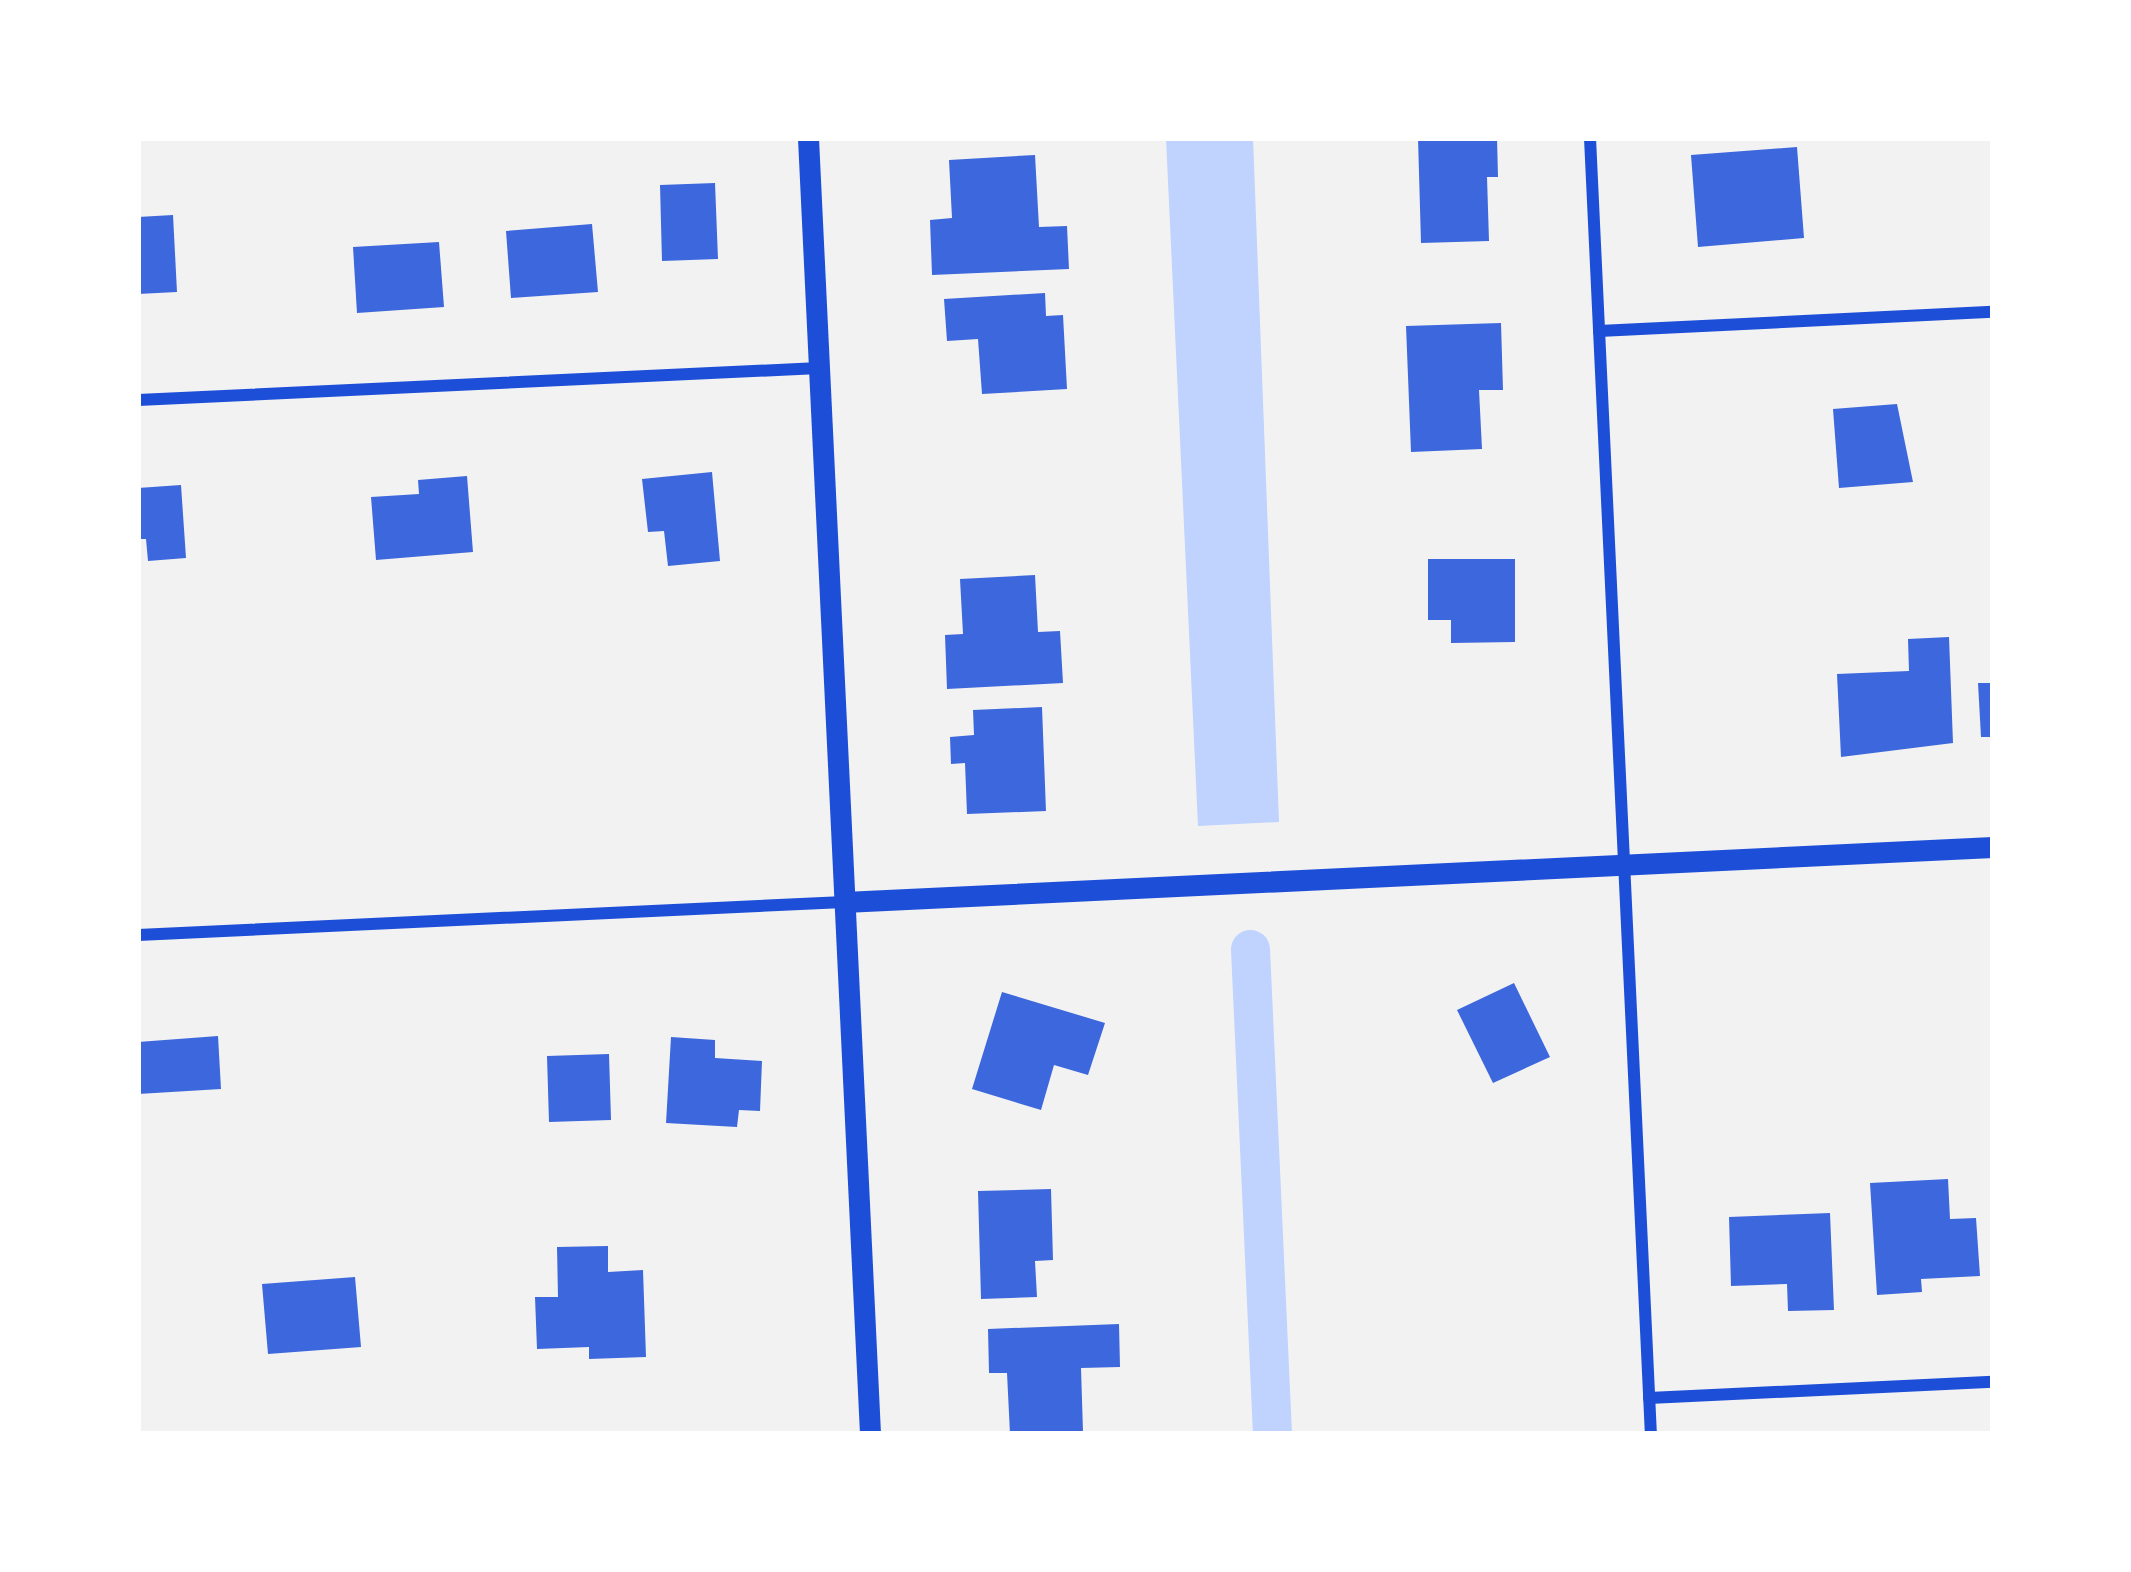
<!DOCTYPE html>
<html>
<head>
<meta charset="utf-8">
<style>
  body { margin:0 }
  #map { position:relative; width:2131px; height:1572px; overflow:hidden; background:#f2f2f2; font-family:Raleway,sans-serif }
  div>[style] { position:absolute }
  .water>* { inset:0; background:#bfd3fe }
  .canal>* { height:39px; margin:-19.5px; padding:0 19.5px; transform-origin:19.5px; border-radius:19.5px; background:#bfd3fe }
  .building>* { inset:0; background:#3d67dc }
  .minor>* { height:12px; margin:-6px; padding:0 6px; transform-origin:6px; border-radius:6px; background:#1d4ed8 }
  .tertiary>* { height:21px; margin:-10.5px; padding:0 10.5px; transform-origin:10.5px; border-radius:10.5px; background:#1d4ed8 }
  span { translate:-50% -50%; white-space:nowrap; text-align:center; line-height:1.15; -webkit-text-stroke:12px #fff; paint-order:stroke }
  .frame { position:absolute; inset:0; border:141px solid #fff; pointer-events:none }
</style>
</head>
<body>
<div id="map">
  <div class="water">
    <i style="clip-path:polygon(1166px 138px,1253px 138px,1279px 822px,1198px 826px)"></i>
  </div>
  <div class="canal">
    <i style="left:1250px;top:949px;width:485px;rotate:87.4deg"></i>
  </div>
  <div class="building">
    <i style="clip-path:polygon(1418px 138px,1497px 138px,1498px 177px,1487px 177px,1489px 241px,1421px 243px)"></i>
    <i style="clip-path:polygon(1797px 147px,1804px 238px,1698px 247px,1691px 155px)"></i>
    <i style="clip-path:polygon(1035px 155px,1039px 227px,1067px 226px,1069px 269px,932px 275px,930px 220px,952px 218px,949px 160px)"></i>
    <i style="clip-path:polygon(715px 183px,718px 259px,662px 261px,660px 185px)"></i>
    <i style="clip-path:polygon(173px 215px,177px 292px,138px 294px,138px 217px)"></i>
    <i style="clip-path:polygon(592px 224px,598px 292px,511px 298px,506px 231px)"></i>
    <i style="clip-path:polygon(439px 242px,444px 307px,357px 313px,353px 247px)"></i>
    <i style="clip-path:polygon(1045px 293px,1046px 316px,1063px 315px,1067px 389px,982px 394px,978px 339px,947px 341px,944px 299px)"></i>
    <i style="clip-path:polygon(1501px 323px,1503px 390px,1479px 390px,1482px 449px,1411px 452px,1406px 326px)"></i>
    <i style="clip-path:polygon(1897px 404px,1913px 482px,1839px 488px,1833px 409px)"></i>
    <i style="clip-path:polygon(712px 472px,720px 561px,668px 566px,664px 531px,648px 532px,642px 479px)"></i>
    <i style="clip-path:polygon(467px 476px,473px 552px,376px 560px,371px 497px,419px 494px,418px 480px)"></i>
    <i style="clip-path:polygon(181px 485px,186px 558px,148px 561px,146px 539px,138px 539px,138px 488px)"></i>
    <i style="clip-path:polygon(1428px 559px,1515px 559px,1515px 642px,1451px 643px,1451px 620px,1428px 620px)"></i>
    <i style="clip-path:polygon(1035px 575px,1038px 632px,1060px 631px,1063px 683px,947px 689px,945px 635px,963px 634px,960px 579px)"></i>
    <i style="clip-path:polygon(1949px 637px,1953px 743px,1841px 757px,1837px 674px,1909px 671px,1908px 639px)"></i>
    <i style="clip-path:polygon(1978px 683px,1993px 683px,1993px 737px,1981px 737px)"></i>
    <i style="clip-path:polygon(1042px 707px,1046px 811px,967px 814px,965px 763px,951px 764px,950px 737px,974px 735px,973px 710px)"></i>
    <i style="clip-path:polygon(1514px 983px,1550px 1057px,1493px 1083px,1457px 1010px)"></i>
    <i style="clip-path:polygon(1002px 992px,1105px 1023px,1088px 1075px,1054px 1065px,1041px 1110px,972px 1089px)"></i>
    <i style="clip-path:polygon(218px 1036px,221px 1089px,138px 1094px,138px 1042px)"></i>
    <i style="clip-path:polygon(671px 1037px,715px 1040px,715px 1058px,762px 1061px,760px 1111px,739px 1110px,737px 1127px,666px 1123px)"></i>
    <i style="clip-path:polygon(609px 1054px,611px 1120px,549px 1122px,547px 1056px)"></i>
    <i style="clip-path:polygon(1948px 1179px,1950px 1219px,1976px 1218px,1980px 1276px,1921px 1279px,1922px 1292px,1877px 1295px,1870px 1183px)"></i>
    <i style="clip-path:polygon(1051px 1189px,1053px 1260px,1035px 1261px,1037px 1297px,981px 1299px,978px 1191px)"></i>
    <i style="clip-path:polygon(1830px 1213px,1834px 1310px,1788px 1311px,1787px 1284px,1731px 1286px,1729px 1217px)"></i>
    <i style="clip-path:polygon(608px 1246px,608px 1272px,643px 1270px,646px 1357px,589px 1359px,589px 1347px,537px 1349px,535px 1297px,558px 1297px,557px 1247px)"></i>
    <i style="clip-path:polygon(355px 1277px,361px 1347px,268px 1354px,262px 1284px)"></i>
    <i style="clip-path:polygon(1119px 1324px,1120px 1367px,1081px 1368px,1083px 1432px,1010px 1434px,1007px 1373px,989px 1373px,988px 1329px)"></i>
  </div>
  <div class="minor">
    <i style="left:1590px;top:138px;width:1297px;rotate:87.31deg"></i>
    <i style="left:1599px;top:331px;width:394px;rotate:-2.8deg"></i>
    <i style="left:138px;top:400px;width:682px;rotate:-2.69deg"></i>
    <i style="left:138px;top:935px;width:707px;rotate:-2.68deg"></i>
    <i style="left:1649px;top:1398px;width:344px;rotate:-2.7deg"></i>
  </div>
  <div class="tertiary">
    <i style="left:808px;top:138px;width:1297px;rotate:87.26deg"></i>
    <i style="left:844px;top:902px;width:1150px;rotate:-2.74deg"></i>
  </div>
  <div class="frame"></div>
</div>
</body>
</html>
